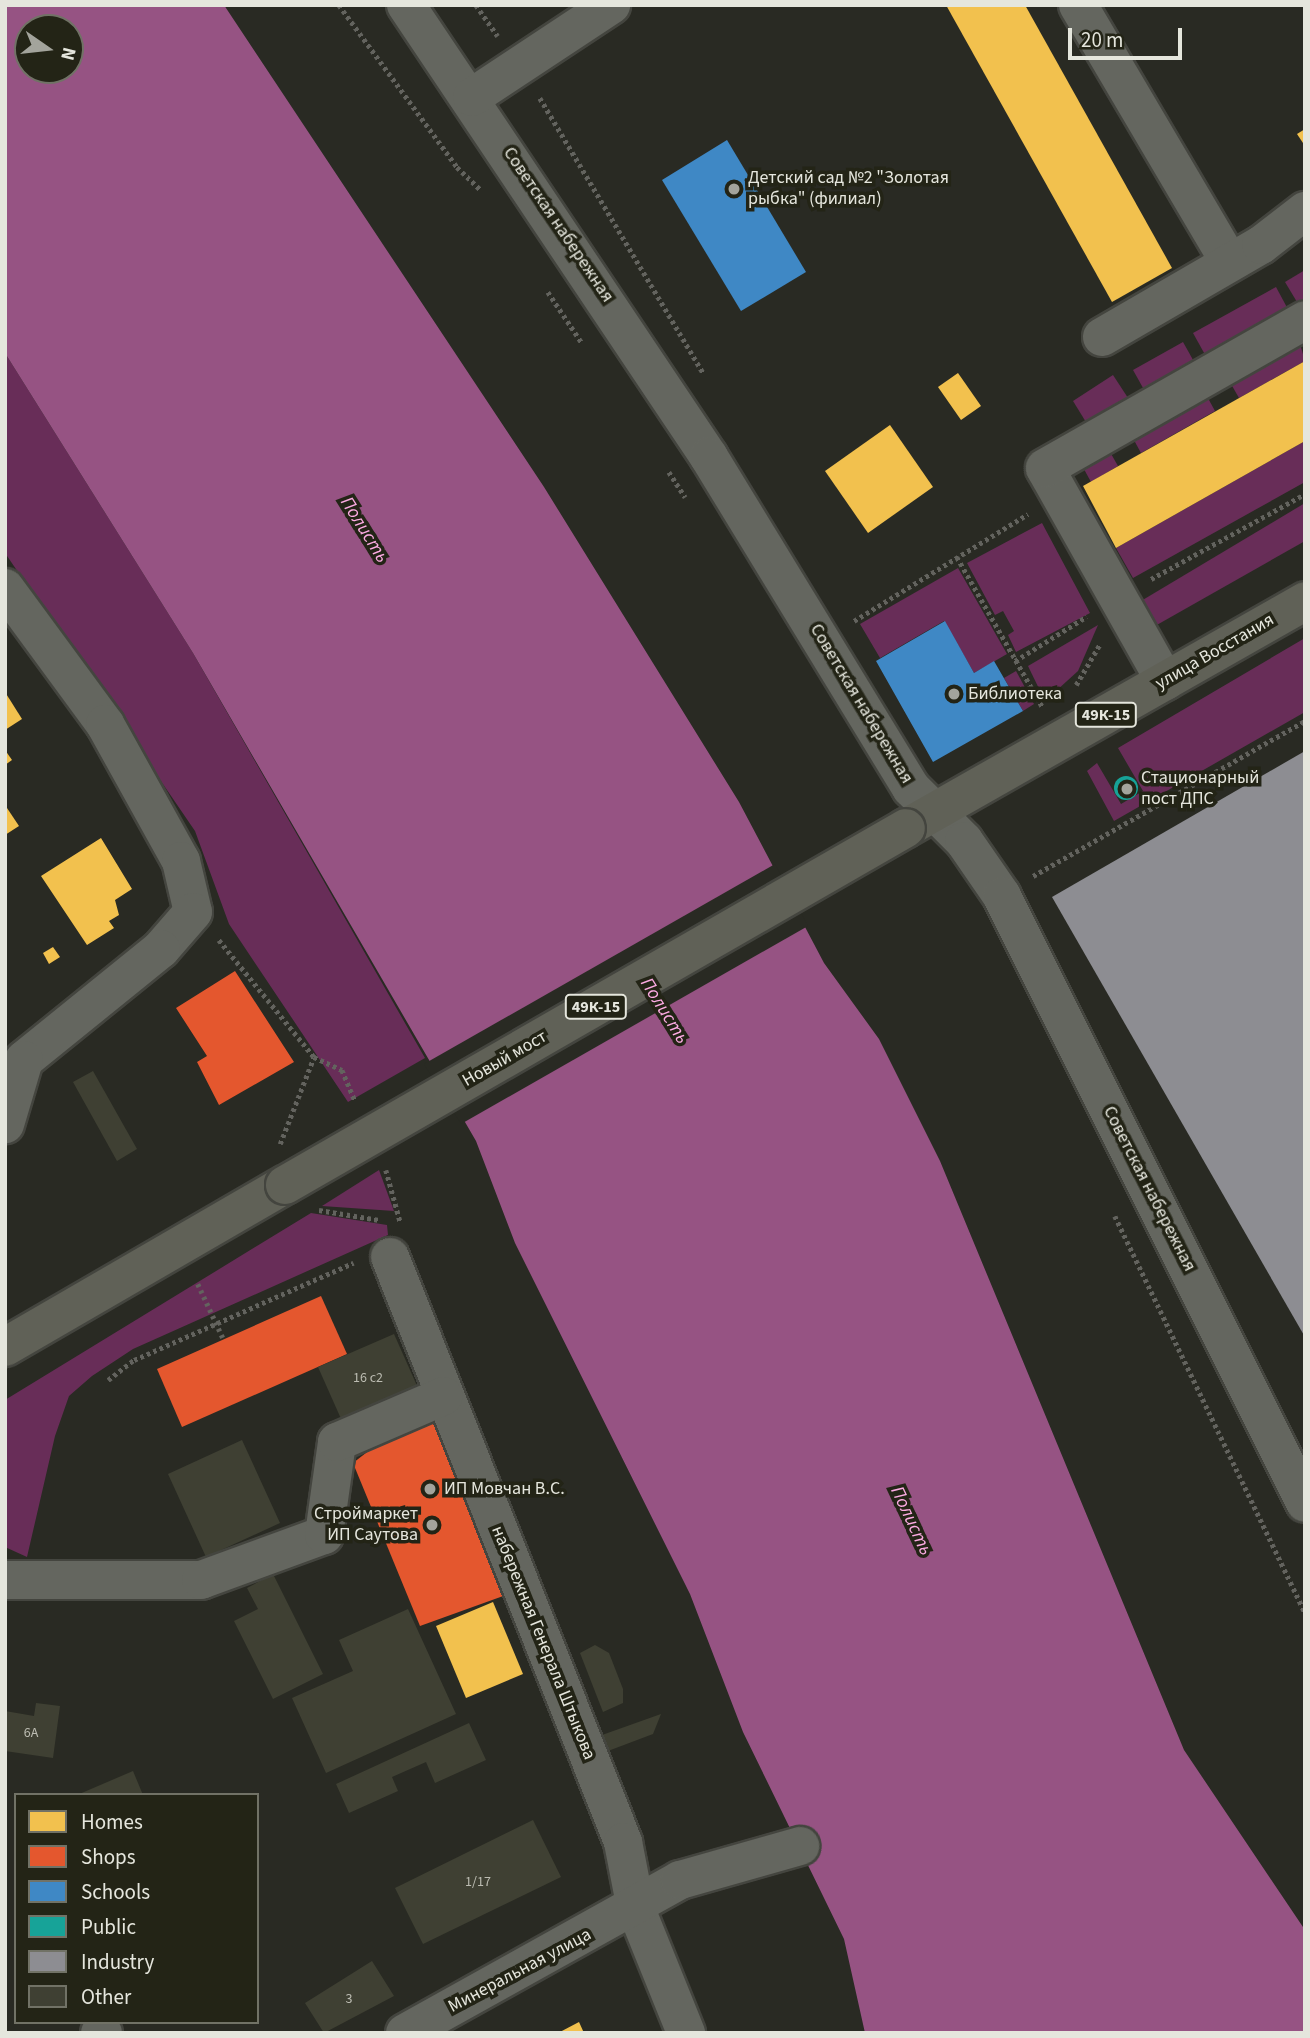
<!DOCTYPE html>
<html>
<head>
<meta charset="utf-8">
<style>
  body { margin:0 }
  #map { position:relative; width:1310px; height:2038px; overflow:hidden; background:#292a23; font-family:"Source Sans 3",sans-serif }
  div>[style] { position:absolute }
  .green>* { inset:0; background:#682d58 }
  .water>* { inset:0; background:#965383 }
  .pier>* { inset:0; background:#292a23 }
  .homes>* { inset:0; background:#f2c14e }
  .shops>* { inset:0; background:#e4572e }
  .schools>* { inset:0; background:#3f88c5 }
  .public>* { inset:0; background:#17a398 }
  .round { border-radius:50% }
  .industry>* { inset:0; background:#8d8d92 }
  .building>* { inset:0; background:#3f4033 }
  .path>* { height:4.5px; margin-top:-2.25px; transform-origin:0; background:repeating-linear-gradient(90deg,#63635e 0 3.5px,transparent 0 7px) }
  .roads { filter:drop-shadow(2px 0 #44453f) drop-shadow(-2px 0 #44453f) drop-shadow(0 2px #44453f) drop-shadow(0 -2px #44453f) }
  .minor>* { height:38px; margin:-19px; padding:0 19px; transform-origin:19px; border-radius:19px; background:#64665f }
  .major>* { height:38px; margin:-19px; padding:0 19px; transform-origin:19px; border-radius:19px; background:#606157 }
  .path-bridge>* { height:4.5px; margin-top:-2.25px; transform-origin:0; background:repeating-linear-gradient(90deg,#63635e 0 3.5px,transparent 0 7px) }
  .bridges { filter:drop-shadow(2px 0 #44453f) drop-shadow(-2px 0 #44453f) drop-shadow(0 2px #44453f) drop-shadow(0 -2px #44453f) }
  .major-bridge>* { height:38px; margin:-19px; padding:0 19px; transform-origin:19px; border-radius:19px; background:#606157 }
  .dots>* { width:19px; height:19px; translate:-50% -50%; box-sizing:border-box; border:4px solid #232416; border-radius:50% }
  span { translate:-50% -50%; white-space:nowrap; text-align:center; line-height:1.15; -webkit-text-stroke:7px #232416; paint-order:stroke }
  .number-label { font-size:14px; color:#bcbcb2 }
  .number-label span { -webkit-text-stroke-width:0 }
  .shield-label span { padding:2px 5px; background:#232416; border:2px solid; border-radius:5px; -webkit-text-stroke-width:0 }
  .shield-label { font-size:16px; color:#e5e6dd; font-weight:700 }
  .poi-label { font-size:18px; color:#e5e6dd }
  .left { translate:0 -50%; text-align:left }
  .right { translate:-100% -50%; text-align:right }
  .street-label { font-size:18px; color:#e5e6dd }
  .water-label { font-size:19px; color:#fdabe3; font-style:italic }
  .frame { position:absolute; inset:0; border:7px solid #e5e6dd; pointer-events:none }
  .legend { position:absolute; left:14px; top:1793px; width:245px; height:231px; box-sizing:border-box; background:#232416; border:2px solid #717266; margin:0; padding:9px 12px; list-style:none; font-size:21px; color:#e5e6dd }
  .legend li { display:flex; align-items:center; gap:14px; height:35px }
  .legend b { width:35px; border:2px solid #717266 }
  .north { position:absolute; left:14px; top:14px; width:70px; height:70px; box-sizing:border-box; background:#232416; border:2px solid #717266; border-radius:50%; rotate:104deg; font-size:19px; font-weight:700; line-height:28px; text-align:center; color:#e5e6dd }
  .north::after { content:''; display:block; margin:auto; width:24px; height:32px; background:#a3a49c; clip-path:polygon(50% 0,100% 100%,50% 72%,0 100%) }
  .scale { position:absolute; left:1068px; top:28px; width:114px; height:32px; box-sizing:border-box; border:4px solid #e5e6dd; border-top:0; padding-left:9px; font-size:21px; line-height:24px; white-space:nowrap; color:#e5e6dd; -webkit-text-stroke:5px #232416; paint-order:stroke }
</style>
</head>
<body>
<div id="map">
  <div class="green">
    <i style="clip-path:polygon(1305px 270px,1305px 304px,1300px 307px,1285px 282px)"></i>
    <i style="clip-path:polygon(1276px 287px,1290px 313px,1208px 360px,1193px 333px)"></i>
    <i style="clip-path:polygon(1298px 337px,1305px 361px,1239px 398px,1227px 377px)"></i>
    <i style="clip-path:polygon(1183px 342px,1197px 367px,1147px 395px,1133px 370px)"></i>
    <i style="clip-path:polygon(5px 353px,193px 653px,425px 1058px,348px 1102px,229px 924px,195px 831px,5px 553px)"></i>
    <i style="clip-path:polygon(1113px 375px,1130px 401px,1089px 427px,1073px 401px)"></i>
    <i style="clip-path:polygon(1203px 389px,1215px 411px,1141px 453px,1129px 431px)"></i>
    <i style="clip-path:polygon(1305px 441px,1305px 482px,1133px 578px,1116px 548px)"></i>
    <i style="clip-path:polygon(1106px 445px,1118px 466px,1091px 482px,1079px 460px)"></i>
    <i style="clip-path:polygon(1305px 503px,1305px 541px,1155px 626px,1141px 601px)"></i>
    <i style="clip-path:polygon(1042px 523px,1090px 613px,1016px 652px,1008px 635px,1014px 631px,1003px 611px,995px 615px,967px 563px)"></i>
    <i style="clip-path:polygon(958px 568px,1007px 654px,974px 673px,944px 621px,880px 658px,860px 624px)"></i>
    <i style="clip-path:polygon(1098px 625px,1078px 671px,1045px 701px,1028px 666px)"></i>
    <i style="clip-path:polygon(1305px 638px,1305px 712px,1114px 821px,1087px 771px,1097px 763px,1121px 804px,1143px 791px,1118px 748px)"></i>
    <i style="clip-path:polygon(1016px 671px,1034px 704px,1023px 711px,1004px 678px)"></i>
    <i style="clip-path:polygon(379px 1170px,394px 1211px,322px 1206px)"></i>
    <i style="clip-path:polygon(311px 1213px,387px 1225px,388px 1235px,133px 1349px,92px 1376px,69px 1396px,55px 1436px,27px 1557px,5px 1547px,5px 1400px)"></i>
  </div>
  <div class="water">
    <i style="clip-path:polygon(evenodd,5px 5px,224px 5px,544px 487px,739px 802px,824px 963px,879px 1039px,940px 1161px,1184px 1750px,1305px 1930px,1305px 2033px,865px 2033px,844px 1939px,743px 1732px,690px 1594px,515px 1243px,476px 1141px,193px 653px,5px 353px,5px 5px,28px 28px,70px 28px,70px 70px,28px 70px,28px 28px)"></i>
  </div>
  <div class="pier">
    <i style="clip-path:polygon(775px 864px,808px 926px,461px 1124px,424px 1064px)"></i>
  </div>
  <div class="homes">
    <i style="clip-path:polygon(946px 5px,1025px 5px,1172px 268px,1112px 302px)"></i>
    <i style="clip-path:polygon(1305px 129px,1305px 146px,1297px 134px)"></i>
    <i style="clip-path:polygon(1305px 361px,1305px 441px,1116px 548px,1083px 486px)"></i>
    <i style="clip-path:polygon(958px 373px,981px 406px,961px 420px,938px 387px)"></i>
    <i style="clip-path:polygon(890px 425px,933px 487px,868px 533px,825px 471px)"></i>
    <i style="clip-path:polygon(5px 692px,22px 719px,5px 730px)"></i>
    <i style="clip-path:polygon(5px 750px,12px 760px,5px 765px)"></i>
    <i style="clip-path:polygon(5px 805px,19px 826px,5px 835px)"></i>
    <i style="clip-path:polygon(101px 838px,132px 889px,115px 900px,119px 915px,109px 921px,114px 928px,87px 945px,41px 876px)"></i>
    <i style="clip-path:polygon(53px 947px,60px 957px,49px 964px,43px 953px)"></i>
    <i style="clip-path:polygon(493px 1602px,523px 1674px,466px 1698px,436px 1626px)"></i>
    <i style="clip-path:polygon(579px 2022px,584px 2033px,558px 2033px)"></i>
  </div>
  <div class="shops">
    <i style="clip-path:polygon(235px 971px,294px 1062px,219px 1105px,197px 1062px,207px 1056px,176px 1008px)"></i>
    <i style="clip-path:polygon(321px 1296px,347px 1354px,182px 1427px,157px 1369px)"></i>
    <i style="clip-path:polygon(434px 1423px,506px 1595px,420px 1626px,353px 1463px,371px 1449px)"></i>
  </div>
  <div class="schools">
    <i style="clip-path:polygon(727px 140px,806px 272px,741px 311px,662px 180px)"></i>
    <i style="clip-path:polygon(945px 621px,974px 673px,994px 661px,1023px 711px,933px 762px,876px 661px)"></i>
  </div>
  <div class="public">
    <i class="round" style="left:1114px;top:776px;width:24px;height:24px"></i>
  </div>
  <div class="industry">
    <i style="clip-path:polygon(1305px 751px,1305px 1337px,1052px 897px)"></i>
  </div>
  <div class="building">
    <i style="clip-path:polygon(93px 1071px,137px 1149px,117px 1161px,73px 1082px)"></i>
    <i style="clip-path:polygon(394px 1334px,418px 1388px,342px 1421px,318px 1367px)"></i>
    <i style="clip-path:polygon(242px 1440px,280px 1523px,206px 1557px,168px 1474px)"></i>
    <i style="clip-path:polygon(273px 1574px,323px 1674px,273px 1699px,234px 1621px,258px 1609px,247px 1588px)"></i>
    <i style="clip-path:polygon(408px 1609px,456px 1714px,326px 1773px,292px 1698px,353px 1671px,339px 1640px)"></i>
    <i style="clip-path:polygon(595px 1645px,609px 1653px,623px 1689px,623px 1703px,603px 1712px,580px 1653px)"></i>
    <i style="clip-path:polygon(36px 1703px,60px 1706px,53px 1758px,5px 1751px,5px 1711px,34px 1716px)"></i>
    <i style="clip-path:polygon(661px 1714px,653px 1734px,608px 1751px,602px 1735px)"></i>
    <i style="clip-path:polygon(469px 1723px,486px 1760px,435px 1783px,426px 1762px,392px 1777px,398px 1791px,349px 1813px,336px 1784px)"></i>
    <i style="clip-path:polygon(133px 1771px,143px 1795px,77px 1795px)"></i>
    <i style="clip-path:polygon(533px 1820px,561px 1877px,423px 1944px,395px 1888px)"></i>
    <i style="clip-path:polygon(372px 1961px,394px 1996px,324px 2033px,305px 2003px)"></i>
  </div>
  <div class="path">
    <i style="left:339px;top:5px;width:200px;rotate:53.9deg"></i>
    <i style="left:457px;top:167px;width:32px;rotate:44deg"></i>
    <i style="left:476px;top:5px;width:38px;rotate:55deg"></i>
    <i style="left:540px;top:98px;width:320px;rotate:59.3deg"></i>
    <i style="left:548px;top:292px;width:61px;rotate:56.3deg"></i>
    <i style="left:669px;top:472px;width:30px;rotate:57deg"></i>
    <i style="left:957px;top:557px;width:174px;rotate:60.3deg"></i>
    <i style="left:1151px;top:579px;width:176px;rotate:-28.9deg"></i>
    <i style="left:854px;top:621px;width:204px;rotate:-31.6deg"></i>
    <i style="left:1015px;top:661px;width:84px;rotate:-31.8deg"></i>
    <i style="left:1076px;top:685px;width:48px;rotate:-59.7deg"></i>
    <i style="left:1033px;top:876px;width:313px;rotate:-29.7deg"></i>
    <i style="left:219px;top:940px;width:151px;rotate:50.9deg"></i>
    <i style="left:314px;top:1057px;width:31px;rotate:25deg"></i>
    <i style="left:342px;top:1070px;width:34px;rotate:67deg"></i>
    <i style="left:280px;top:1144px;width:93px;rotate:-68.7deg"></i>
    <i style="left:386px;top:1170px;width:53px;rotate:74.6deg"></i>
    <i style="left:319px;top:1210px;width:61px;rotate:9.5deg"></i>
    <i style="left:1115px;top:1216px;width:440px;rotate:64.4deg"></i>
    <i style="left:108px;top:1380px;width:33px;rotate:-38deg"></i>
    <i style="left:134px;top:1360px;width:240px;rotate:-23.9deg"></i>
  </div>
  <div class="roads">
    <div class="minor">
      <i style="left:406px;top:5px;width:544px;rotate:56.16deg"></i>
      <i style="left:709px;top:457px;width:388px;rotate:58.6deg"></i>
      <i style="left:911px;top:788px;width:75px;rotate:45deg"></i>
      <i style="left:964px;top:841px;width:67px;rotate:55.4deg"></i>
      <i style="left:1002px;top:896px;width:678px;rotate:63.47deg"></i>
      <i style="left:1078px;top:5px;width:297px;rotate:59.5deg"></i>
      <i style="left:472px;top:97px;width:167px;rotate:-33.5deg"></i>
      <i style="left:1102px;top:337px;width:184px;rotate:-30.1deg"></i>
      <i style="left:1261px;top:245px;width:56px;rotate:-37.7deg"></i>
      <i style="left:5px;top:588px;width:169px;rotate:53.7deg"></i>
      <i style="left:105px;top:724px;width:157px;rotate:61deg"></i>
      <i style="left:181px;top:861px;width:52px;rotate:76.8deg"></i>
      <i style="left:193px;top:912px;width:49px;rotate:130.9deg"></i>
      <i style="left:161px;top:949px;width:176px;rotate:141deg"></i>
      <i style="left:24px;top:1060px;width:67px;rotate:106.5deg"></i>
      <i style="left:1165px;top:681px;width:244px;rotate:-119.4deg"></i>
      <i style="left:1045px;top:468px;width:299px;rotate:-29.6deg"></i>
      <i style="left:390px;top:1257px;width:630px;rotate:68.28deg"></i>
      <i style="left:623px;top:1842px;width:68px;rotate:79deg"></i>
      <i style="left:636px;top:1909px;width:134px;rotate:68deg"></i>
      <i style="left:5px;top:1580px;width:196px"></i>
      <i style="left:201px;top:1580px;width:131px;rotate:-20.1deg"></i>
      <i style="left:324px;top:1535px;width:94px;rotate:-82deg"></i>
      <i style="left:337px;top:1442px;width:116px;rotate:-23.3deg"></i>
      <i style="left:100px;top:2033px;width:3px"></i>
      <i style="left:405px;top:2033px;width:315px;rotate:-29.1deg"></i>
      <i style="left:680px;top:1880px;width:125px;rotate:-15.8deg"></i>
    </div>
    <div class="major">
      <i style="left:906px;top:828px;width:459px;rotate:-29.6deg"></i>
      <i style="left:5px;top:1347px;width:323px;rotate:-30.1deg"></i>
    </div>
  </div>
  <div class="path-bridge">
    <i style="left:198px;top:1284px;width:62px;rotate:65.1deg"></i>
  </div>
  <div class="bridges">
    <div class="major-bridge">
      <i style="left:285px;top:1185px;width:716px;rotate:-29.89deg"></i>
    </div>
  </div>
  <div class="dots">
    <i style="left:734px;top:189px;background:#a3a49c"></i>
    <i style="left:954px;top:694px;background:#a3a49c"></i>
    <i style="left:1127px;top:789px;background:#a3a49c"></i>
    <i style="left:430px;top:1489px;background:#a3a49c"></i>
    <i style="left:432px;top:1525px;background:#a3a49c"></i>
  </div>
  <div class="number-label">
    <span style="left:368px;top:1378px">16 с2</span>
    <span style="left:31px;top:1733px">6А</span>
    <span style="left:478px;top:1882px">1/17</span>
    <span style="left:349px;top:1999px">3</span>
  </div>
  <div class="shield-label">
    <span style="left:1106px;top:715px">49К-15</span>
    <span style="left:596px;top:1007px">49К-15</span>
  </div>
  <div class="poi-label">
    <span class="left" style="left:748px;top:189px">Детский сад №2 "Золотая<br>рыбка" (филиал)</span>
    <span class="left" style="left:968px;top:694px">Библиотека</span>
    <span class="left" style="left:1141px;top:789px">Стационарный<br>пост ДПС</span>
    <span class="left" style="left:444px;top:1489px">ИП Мовчан В.С.</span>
    <span class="right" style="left:418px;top:1525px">Строймаркет<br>ИП Саутова</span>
  </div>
  <div class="street-label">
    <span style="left:558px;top:225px;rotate:56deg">Советская набережная</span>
    <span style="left:1215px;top:652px;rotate:-30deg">улица Восстания</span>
    <span style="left:861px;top:704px;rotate:59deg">Советская набережная</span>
    <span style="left:505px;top:1059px;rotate:-30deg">Новый мост</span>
    <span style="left:1149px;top:1189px;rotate:63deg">Советская набережная</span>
    <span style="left:543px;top:1643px;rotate:68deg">набережная Генерала Штыкова</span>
    <span style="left:520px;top:1971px;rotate:-28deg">Минеральная улица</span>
  </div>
  <div class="water-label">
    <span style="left:364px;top:530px;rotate:58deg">Полисть</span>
    <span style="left:664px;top:1011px;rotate:58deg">Полисть</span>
    <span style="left:911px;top:1521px;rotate:65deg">Полисть</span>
  </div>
  <div class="frame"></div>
  <ul class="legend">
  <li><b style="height:19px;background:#f2c14e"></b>Homes</li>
  <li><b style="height:19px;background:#e4572e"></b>Shops</li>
  <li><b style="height:19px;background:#3f88c5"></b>Schools</li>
  <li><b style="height:19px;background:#17a398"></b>Public</li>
  <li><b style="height:19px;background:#8d8d92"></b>Industry</li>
  <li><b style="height:19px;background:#3f4033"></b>Other</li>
  </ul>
  <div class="north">N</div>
  <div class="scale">20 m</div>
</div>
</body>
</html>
